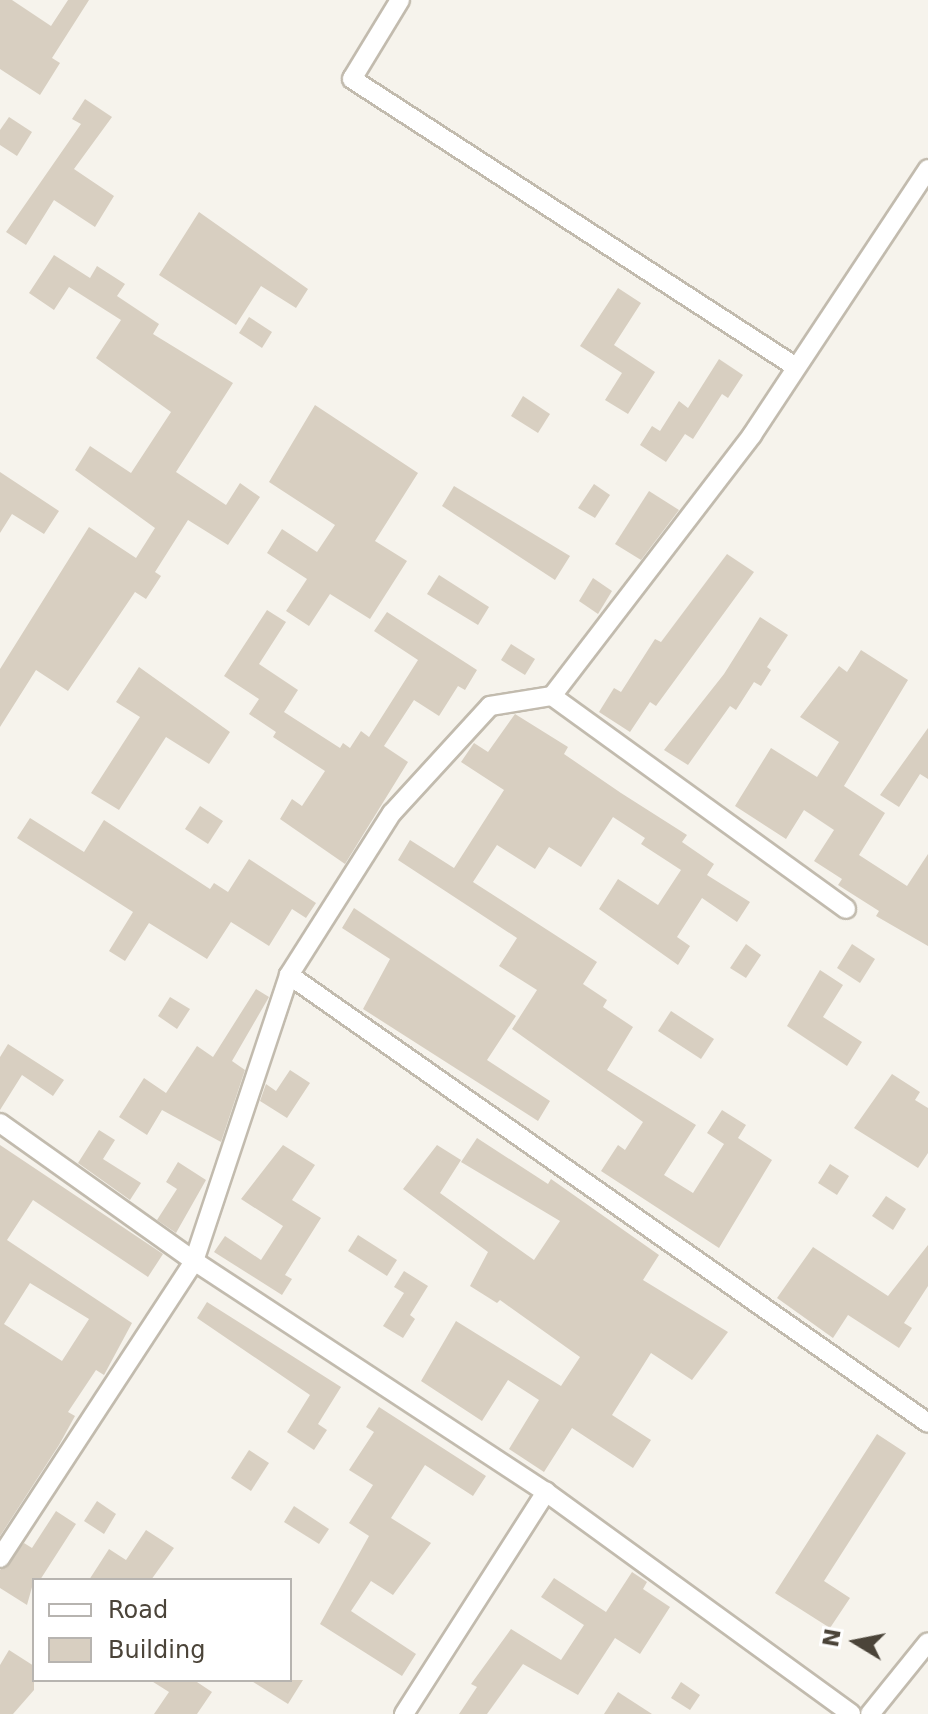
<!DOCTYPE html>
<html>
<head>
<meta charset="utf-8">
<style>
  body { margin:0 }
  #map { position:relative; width:928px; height:1714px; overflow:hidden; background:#f6f3ec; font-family:"DejaVu Sans",sans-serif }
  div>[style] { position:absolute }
  .building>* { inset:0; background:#d8cfc1 }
  .roads { filter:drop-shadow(2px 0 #c2bbae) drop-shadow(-2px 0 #c2bbae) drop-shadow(0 2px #c2bbae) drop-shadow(0 -2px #c2bbae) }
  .street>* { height:18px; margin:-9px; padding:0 9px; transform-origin:9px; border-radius:9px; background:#fff }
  span { translate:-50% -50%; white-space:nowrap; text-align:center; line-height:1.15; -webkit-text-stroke:8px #fff; paint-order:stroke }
  .legend { position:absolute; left:32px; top:1578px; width:260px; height:104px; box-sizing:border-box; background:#fff; border:2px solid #b7b4b0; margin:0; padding:10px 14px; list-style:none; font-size:24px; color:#4b4439 }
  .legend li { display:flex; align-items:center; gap:16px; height:40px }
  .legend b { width:40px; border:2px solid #b7b4b0 }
  .north { position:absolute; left:816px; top:1602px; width:80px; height:80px; -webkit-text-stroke:6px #fff; paint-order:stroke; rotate:280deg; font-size:22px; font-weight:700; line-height:32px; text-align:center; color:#4b4439 }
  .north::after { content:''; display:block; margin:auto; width:28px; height:36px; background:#4b4439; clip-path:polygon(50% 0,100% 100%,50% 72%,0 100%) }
</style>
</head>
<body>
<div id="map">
  <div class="building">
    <i style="clip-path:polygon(0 0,12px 0,51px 26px,68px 0,89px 0,52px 58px,60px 63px,40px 95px,0 69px)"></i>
    <i style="clip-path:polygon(85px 99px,112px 117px,74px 169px,114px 196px,95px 227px,54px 200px,26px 245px,6px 232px,81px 124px,72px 119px)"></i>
    <i style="clip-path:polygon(9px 117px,32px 132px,17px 156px,0 145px,0 130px)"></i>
    <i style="clip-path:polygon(199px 212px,308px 289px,296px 308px,261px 286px,236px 325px,159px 275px)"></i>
    <i style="clip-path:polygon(54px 255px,90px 278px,97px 266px,125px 284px,117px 296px,159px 324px,153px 334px,233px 383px,176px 472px,226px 505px,240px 483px,260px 497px,228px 545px,188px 520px,155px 572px,161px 576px,146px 599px,135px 592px,68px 691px,36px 670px,0 727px,0 669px,89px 527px,136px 558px,155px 528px,75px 470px,90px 446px,131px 473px,171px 412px,96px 358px,121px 320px,69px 287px,54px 310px,29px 293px)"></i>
    <i style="clip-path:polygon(618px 288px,641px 303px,614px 345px,655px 372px,628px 414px,605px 400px,622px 373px,580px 346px)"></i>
    <i style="clip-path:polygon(249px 317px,272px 332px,262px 348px,239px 333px)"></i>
    <i style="clip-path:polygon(719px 359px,743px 375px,728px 398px,722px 394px,693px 439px,685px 434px,666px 462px,640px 445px,652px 426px,660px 431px,679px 401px,688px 408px)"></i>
    <i style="clip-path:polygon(523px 396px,550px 414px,538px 433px,511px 416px)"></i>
    <i style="clip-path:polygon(315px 405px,418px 473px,375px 541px,407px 561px,370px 619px,330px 594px,309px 626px,286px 611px,307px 579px,267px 553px,282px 529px,317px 552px,335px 525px,269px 482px)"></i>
    <i style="clip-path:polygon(0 472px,59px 511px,44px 534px,12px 514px,0 533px)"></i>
    <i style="clip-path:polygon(594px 484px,610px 495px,595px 518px,578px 508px)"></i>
    <i style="clip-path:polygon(454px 486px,570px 556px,555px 580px,442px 506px)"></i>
    <i style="clip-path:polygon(649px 491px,679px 510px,641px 560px,615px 544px)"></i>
    <i style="clip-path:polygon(727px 554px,754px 572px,656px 706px,650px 702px,630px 732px,599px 712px,614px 688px,621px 692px,655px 639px,661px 642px)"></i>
    <i style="clip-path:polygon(439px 575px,489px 607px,478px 625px,427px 594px)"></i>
    <i style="clip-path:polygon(593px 578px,612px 591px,598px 614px,579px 601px)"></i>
    <i style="clip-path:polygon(267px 610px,286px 622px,259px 664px,298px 690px,284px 712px,340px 748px,343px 743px,350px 748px,361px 731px,369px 737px,418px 660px,374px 631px,387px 612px,477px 670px,465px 690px,458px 686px,439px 716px,414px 700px,384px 746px,408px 762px,345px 864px,280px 819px,292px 799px,302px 806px,325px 771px,273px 737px,276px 732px,249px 714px,259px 699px,224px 676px)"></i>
    <i style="clip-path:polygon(760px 617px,788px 635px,767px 667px,771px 670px,761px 686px,754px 682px,736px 710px,730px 706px,688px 765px,664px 750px,724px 674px)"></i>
    <i style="clip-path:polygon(511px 644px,535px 659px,525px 675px,501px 660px)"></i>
    <i style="clip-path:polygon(861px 650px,908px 680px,844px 786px,885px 813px,859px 855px,907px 886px,928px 854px,928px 946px,876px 916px,879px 911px,838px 885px,842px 879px,814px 861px,834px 830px,804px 810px,786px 839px,735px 806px,771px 748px,817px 777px,839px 742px,800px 717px,839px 666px,847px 672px)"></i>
    <i style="clip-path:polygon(139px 667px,230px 732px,209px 764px,166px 737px,119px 810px,91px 793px,140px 717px,116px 702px)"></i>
    <i style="clip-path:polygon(515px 714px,568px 747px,564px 754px,621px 793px,687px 835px,682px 842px,714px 864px,707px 875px,750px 902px,737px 922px,702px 898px,677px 937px,690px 946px,678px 965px,599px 909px,618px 879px,658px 905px,681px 870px,641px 844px,645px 838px,613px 817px,581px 867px,549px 847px,535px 869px,497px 845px,473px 882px,597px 962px,583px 984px,607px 1000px,603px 1007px,633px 1027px,607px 1070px,696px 1125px,664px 1175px,693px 1193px,724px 1144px,707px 1133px,722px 1110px,746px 1125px,738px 1138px,772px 1160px,719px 1248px,601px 1171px,618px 1145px,625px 1150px,643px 1122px,512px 1029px,537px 990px,499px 966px,517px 938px,398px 860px,410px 840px,454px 868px,504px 790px,461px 762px,474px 743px,488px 752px)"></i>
    <i style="clip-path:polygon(928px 728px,928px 779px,920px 774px,899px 807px,880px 795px)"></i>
    <i style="clip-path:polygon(200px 806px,223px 821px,208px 844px,185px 829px)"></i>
    <i style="clip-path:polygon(30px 818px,84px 852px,104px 820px,210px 889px,214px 883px,228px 892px,249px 859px,316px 903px,306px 918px,292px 909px,269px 946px,231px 922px,207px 959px,149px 923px,125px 961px,109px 951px,133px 912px,17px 838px)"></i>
    <i style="clip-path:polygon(354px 908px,516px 1016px,487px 1060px,550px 1101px,538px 1121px,363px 1009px,390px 959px,342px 928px)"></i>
    <i style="clip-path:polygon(746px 944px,761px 955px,746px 978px,730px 968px)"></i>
    <i style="clip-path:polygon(852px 944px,875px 959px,860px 983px,837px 968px)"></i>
    <i style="clip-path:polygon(820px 970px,843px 985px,823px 1017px,862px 1042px,847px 1066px,787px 1026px)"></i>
    <i style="clip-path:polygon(256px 989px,269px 997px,232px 1061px,245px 1070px,221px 1142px,162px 1110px,147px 1135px,119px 1117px,144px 1078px,166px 1093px,197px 1046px,213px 1057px)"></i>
    <i style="clip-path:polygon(170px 997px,190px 1009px,177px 1029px,158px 1016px)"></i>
    <i style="clip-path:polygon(671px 1011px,714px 1039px,701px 1059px,658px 1031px)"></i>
    <i style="clip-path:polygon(8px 1044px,64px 1080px,53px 1096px,22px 1075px,0 1110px,0 1057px)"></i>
    <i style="clip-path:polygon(290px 1070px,310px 1083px,287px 1118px,260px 1101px,266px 1084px,276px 1091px)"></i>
    <i style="clip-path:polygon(892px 1074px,920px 1092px,915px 1100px,928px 1108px,928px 1153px,918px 1168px,854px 1128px)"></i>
    <i style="clip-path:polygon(99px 1130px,115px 1140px,103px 1159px,141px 1183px,130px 1200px,78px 1163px)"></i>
    <i style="clip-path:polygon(477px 1138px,548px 1184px,551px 1179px,659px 1255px,643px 1280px,728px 1332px,692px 1380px,651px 1353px,612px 1415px,651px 1440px,633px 1468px,572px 1428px,544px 1472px,509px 1449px,539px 1400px,508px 1380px,482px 1421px,421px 1381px,456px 1321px,561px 1386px,580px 1357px,500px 1300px,497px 1303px,470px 1286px,488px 1252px,403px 1189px,437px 1145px,461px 1160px,440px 1193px,534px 1260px,560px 1221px,461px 1162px)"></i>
    <i style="clip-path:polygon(evenodd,0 1145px,163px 1254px,148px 1277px,33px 1200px,7px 1240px,132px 1323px,104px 1375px,96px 1370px,68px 1412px,75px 1416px,59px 1445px,0 1536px,0 1145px,30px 1283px,89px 1319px,62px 1361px,4px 1324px,30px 1283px)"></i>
    <i style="clip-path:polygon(283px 1145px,315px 1165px,292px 1200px,321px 1218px,285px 1275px,292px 1279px,282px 1295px,214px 1252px,225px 1236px,261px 1260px,283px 1226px,241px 1199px)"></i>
    <i style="clip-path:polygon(178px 1162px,206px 1180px,176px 1233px,157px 1220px,177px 1189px,166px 1182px)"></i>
    <i style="clip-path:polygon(830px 1164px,849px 1176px,837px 1195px,818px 1183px)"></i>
    <i style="clip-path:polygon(886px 1196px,906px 1209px,893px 1230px,872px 1216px)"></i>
    <i style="clip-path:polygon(358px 1235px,397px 1260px,387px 1276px,348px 1251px)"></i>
    <i style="clip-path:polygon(928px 1245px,928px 1286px,904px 1323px,912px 1328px,899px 1348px,848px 1315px,833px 1338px,777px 1298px,813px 1247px,888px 1296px)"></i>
    <i style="clip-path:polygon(404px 1271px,428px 1286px,410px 1315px,415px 1319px,403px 1338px,383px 1326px,404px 1293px,394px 1287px)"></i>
    <i style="clip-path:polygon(207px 1302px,341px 1387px,318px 1424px,327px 1430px,314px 1450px,287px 1432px,310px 1395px,197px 1318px)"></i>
    <i style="clip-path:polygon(379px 1407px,486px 1476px,473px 1496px,425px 1465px,391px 1518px,431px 1543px,393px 1595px,371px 1581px,351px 1611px,416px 1654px,402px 1676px,320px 1624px,369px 1536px,349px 1523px,373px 1485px,349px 1470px,374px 1432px,366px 1427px)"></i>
    <i style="clip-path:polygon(877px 1434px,906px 1453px,824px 1581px,850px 1598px,830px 1628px,775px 1593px)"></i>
    <i style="clip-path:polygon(249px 1450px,269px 1463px,251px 1491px,231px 1478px)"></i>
    <i style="clip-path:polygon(97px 1501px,116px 1514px,104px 1534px,84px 1521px)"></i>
    <i style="clip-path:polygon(294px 1506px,329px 1529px,319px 1544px,284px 1522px)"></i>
    <i style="clip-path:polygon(56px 1511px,76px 1524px,40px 1580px,34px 1580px,27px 1605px,0 1588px,0 1570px,24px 1543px,32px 1548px)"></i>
    <i style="clip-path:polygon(146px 1530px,174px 1548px,151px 1580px,89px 1580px,109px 1549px,126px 1560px)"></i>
    <i style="clip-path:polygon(632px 1572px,647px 1582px,643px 1589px,670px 1607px,640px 1654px,615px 1638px,578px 1695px,523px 1664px,487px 1714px,459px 1714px,477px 1687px,471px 1684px,511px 1629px,561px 1660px,584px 1625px,541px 1597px,554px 1578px,606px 1612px)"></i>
    <i style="clip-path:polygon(9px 1650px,34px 1666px,34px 1690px,13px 1714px,0 1714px,0 1665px)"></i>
    <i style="clip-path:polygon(150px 1680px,194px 1680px,212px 1692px,197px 1714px,154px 1714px,169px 1692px)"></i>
    <i style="clip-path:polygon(250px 1680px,303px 1680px,288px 1704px)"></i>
    <i style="clip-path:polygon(681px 1682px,700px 1695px,690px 1710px,671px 1698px)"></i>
    <i style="clip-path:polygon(618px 1692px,652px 1714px,604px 1714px)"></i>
  </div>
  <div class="roads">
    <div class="street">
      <i style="left:400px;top:0;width:92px;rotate:121.3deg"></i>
      <i style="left:352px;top:79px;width:529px;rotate:32.97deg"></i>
      <i style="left:552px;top:696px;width:363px;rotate:35.9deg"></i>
      <i style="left:289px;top:975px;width:780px;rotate:35.03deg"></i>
      <i style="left:0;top:1123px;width:238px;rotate:35.4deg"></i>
      <i style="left:194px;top:1261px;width:421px;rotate:33.3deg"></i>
      <i style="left:546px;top:1492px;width:377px;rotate:36deg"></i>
      <i style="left:0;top:1558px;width:355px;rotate:-56.8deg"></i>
      <i style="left:194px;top:1261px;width:301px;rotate:-71.6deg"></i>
      <i style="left:289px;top:975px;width:192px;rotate:-57.6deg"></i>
      <i style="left:392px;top:813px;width:145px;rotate:-47.5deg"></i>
      <i style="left:490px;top:706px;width:63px;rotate:-9.2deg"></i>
      <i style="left:552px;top:696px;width:329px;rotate:-52.5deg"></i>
      <i style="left:752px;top:435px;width:319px;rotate:-56.5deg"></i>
      <i style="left:404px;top:1714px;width:264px;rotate:-57.4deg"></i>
      <i style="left:870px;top:1714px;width:92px;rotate:-51.1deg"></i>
    </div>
  </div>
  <ul class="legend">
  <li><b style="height:10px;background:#fff"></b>Road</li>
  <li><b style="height:22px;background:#d8cfc1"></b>Building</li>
  </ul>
  <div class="north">N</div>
</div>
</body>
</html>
